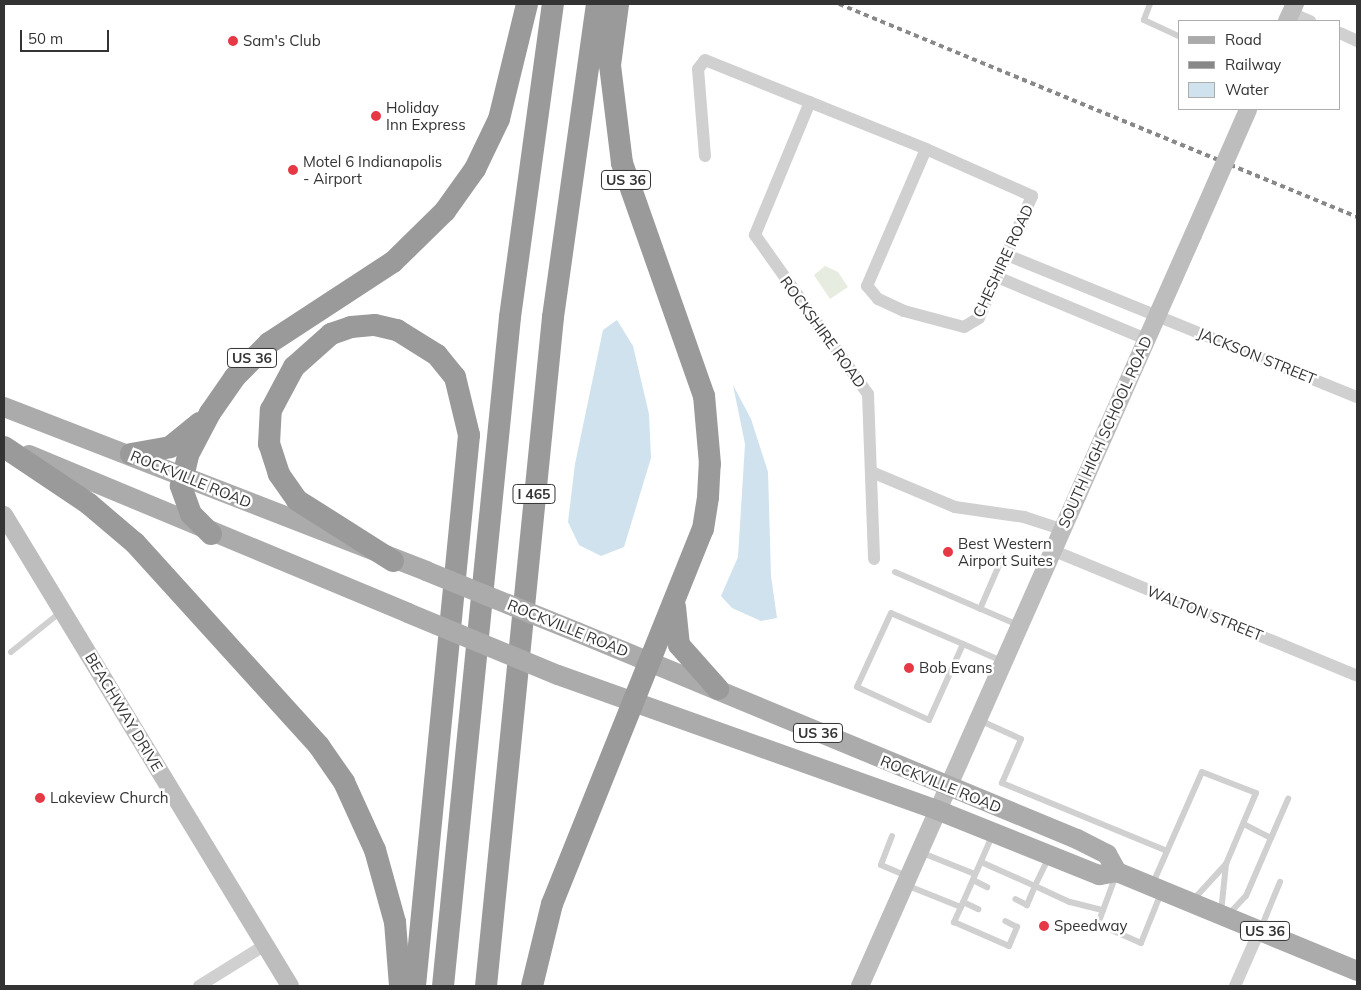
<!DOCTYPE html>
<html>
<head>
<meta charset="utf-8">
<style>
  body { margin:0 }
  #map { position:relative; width:1361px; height:990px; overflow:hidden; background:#fff; font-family:Mulish,sans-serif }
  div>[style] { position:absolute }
  .green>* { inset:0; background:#e6ecdf }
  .water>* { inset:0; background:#cfe2ee }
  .lane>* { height:6px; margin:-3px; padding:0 3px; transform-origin:3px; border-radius:3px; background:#d0d0d0 }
  .street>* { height:12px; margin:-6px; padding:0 6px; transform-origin:6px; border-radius:6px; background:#d0d0d0 }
  .secondary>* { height:18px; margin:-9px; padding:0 9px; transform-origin:9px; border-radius:9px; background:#bdbdbd }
  .primary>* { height:20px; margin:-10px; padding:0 10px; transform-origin:10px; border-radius:10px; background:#ababab }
  .highway>* { height:22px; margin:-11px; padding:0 11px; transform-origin:11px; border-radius:11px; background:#9a9a9a }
  .rail>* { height:4px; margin-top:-2px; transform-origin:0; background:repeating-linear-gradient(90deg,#888 0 5px,transparent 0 9px) }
  .secondary-bridge>* { height:18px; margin:-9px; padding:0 9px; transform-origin:9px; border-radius:9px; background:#bdbdbd }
  .primary-bridge>* { height:20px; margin:-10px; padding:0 10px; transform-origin:10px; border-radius:10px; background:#ababab }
  .dots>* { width:14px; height:14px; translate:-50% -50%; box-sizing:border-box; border:2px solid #fff; border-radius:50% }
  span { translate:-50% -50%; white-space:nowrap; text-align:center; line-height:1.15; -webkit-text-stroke:5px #fff; paint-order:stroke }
  .shield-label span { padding:1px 4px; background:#fff; border:1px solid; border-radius:4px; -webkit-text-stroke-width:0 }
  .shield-label { font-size:14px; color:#333; font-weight:700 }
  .poi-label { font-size:15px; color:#333 }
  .left { translate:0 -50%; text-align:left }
  .street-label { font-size:15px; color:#333 }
  .frame { position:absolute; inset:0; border:5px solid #333; pointer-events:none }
  .legend { position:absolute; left:1178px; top:20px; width:162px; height:90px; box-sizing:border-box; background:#fff; border:1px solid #adadad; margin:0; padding:6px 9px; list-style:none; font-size:15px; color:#333 }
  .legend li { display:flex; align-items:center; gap:10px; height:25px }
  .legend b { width:25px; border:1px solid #adadad }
  .scale { position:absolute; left:20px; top:30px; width:89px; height:22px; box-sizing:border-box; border:2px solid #333; border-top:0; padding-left:6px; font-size:15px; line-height:18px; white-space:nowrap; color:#333; -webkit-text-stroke:4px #fff; paint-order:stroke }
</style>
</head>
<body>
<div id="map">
  <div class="green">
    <i style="clip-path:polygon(825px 266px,838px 272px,848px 287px,830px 299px,814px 275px)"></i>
  </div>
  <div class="water">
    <i style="clip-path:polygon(617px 320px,633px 346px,649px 414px,651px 458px,624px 547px,601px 556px,579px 545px,568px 522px,575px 464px,603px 330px)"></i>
    <i style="clip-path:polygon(733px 385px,751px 419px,768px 472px,771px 576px,777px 618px,761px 621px,732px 608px,721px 596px,738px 557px,745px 444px)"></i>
  </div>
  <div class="lane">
    <i style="left:1150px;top:4px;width:17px;rotate:111deg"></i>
    <i style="left:1144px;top:20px;width:40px;rotate:25deg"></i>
    <i style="left:895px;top:572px;width:134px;rotate:23.3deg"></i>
    <i style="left:980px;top:609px;width:58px;rotate:-66.5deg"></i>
    <i style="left:963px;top:644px;width:78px;rotate:-156.7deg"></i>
    <i style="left:891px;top:613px;width:81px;rotate:114.7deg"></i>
    <i style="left:857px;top:687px;width:79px;rotate:24.6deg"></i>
    <i style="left:929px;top:720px;width:83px;rotate:-65.9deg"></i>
    <i style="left:963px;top:644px;width:43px;rotate:23.6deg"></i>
    <i style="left:11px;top:652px;width:65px;rotate:-38.8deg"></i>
    <i style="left:979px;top:720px;width:46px;rotate:24.3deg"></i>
    <i style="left:1021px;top:739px;width:48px;rotate:113.4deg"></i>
    <i style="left:1002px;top:783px;width:178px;rotate:22.4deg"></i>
    <i style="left:892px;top:836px;width:31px;rotate:111deg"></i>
    <i style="left:881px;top:865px;width:28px;rotate:23deg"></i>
    <i style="left:1271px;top:838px;width:43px;rotate:-66.4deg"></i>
    <i style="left:920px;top:852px;width:59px;rotate:21.8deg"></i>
    <i style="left:1049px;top:857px;width:32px;rotate:116deg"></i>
    <i style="left:1035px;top:886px;width:38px;rotate:25deg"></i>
    <i style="left:1070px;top:902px;width:34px;rotate:14deg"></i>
    <i style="left:981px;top:862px;width:59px;rotate:24deg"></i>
    <i style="left:1035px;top:886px;width:21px;rotate:113deg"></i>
    <i style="left:1027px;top:905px;width:13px;rotate:-153deg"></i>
    <i style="left:1116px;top:875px;width:52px;rotate:110.2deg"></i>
    <i style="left:1098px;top:924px;width:47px;rotate:23.8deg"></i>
    <i style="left:1141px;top:943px;width:54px;rotate:-68.2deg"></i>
    <i style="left:973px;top:880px;width:16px;rotate:27deg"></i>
    <i style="left:1153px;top:883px;width:121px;rotate:-66.2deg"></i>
    <i style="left:1202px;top:772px;width:58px;rotate:21.3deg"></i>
    <i style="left:1256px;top:793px;width:77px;rotate:112.9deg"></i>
    <i style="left:906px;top:885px;width:59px;rotate:21.8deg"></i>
    <i style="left:961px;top:907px;width:77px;rotate:-66.4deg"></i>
    <i style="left:1193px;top:900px;width:49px;rotate:-47.5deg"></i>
    <i style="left:1226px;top:864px;width:48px;rotate:95.9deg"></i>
    <i style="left:963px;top:902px;width:17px;rotate:25deg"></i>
    <i style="left:961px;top:907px;width:17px;rotate:115deg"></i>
    <i style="left:954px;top:922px;width:60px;rotate:23.6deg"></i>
    <i style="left:1009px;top:946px;width:21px;rotate:-67deg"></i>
    <i style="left:1017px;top:927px;width:13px;rotate:-153deg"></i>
    <i style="left:1228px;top:915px;width:26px;rotate:-47deg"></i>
    <i style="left:1246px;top:896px;width:63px;rotate:-66.7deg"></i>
    <i style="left:1271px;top:838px;width:31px;rotate:-153deg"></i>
    <i style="left:1261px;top:928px;width:50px;rotate:-67.6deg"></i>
  </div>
  <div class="street">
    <i style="left:1291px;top:13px;width:21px;rotate:23deg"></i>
    <i style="left:1340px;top:33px;width:19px;rotate:25deg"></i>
    <i style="left:810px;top:102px;width:144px;rotate:112.5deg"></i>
    <i style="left:755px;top:235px;width:195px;rotate:54.6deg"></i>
    <i style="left:868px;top:394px;width:165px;rotate:87.9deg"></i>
    <i style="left:705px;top:156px;width:87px;rotate:-94.6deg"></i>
    <i style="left:698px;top:69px;width:11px;rotate:-52deg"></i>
    <i style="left:705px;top:60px;width:238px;rotate:21.9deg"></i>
    <i style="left:926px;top:149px;width:116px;rotate:23.9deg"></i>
    <i style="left:1032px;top:196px;width:133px;rotate:113.5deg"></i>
    <i style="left:979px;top:318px;width:17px;rotate:149deg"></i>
    <i style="left:964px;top:327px;width:62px;rotate:-165.1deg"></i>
    <i style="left:904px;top:311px;width:29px;rotate:-155deg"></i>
    <i style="left:878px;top:299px;width:17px;rotate:-130deg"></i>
    <i style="left:867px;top:286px;width:149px;rotate:-66.7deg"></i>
    <i style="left:1007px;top:255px;width:378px;rotate:22.1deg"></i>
    <i style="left:997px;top:277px;width:161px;rotate:22.6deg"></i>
    <i style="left:874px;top:473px;width:88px;rotate:22.8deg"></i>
    <i style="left:955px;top:507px;width:70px;rotate:8.2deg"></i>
    <i style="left:1024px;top:517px;width:40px;rotate:18deg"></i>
    <i style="left:1052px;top:550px;width:330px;rotate:22.4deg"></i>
    <i style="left:199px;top:986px;width:78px;rotate:-31.8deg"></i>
    <i style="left:1235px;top:986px;width:62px;rotate:-66.3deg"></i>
  </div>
  <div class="secondary">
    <i style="left:1287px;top:21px;width:19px;rotate:-65deg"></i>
    <i style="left:4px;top:515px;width:551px;rotate:58.73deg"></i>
    <i style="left:860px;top:986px;width:822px;rotate:-66.09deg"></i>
  </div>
  <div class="primary">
    <i style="left:4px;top:407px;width:453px;rotate:21.2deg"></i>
    <i style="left:29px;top:455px;width:411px;rotate:22.6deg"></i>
    <i style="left:577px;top:632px;width:541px;rotate:22.49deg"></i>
    <i style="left:1077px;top:839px;width:34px;rotate:27deg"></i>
    <i style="left:1107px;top:854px;width:21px;rotate:61deg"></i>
    <i style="left:558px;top:675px;width:402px;rotate:19.6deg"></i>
    <i style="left:937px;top:810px;width:175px;rotate:21.9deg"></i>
    <i style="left:1099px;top:875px;width:18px;rotate:-9deg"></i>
    <i style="left:1117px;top:872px;width:260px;rotate:22.4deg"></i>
  </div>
  <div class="highway">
    <i style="left:4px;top:447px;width:102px;rotate:33.8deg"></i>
    <i style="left:89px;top:504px;width:60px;rotate:40.3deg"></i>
    <i style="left:135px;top:543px;width:274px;rotate:47.8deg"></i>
    <i style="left:319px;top:746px;width:44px;rotate:55.2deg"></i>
    <i style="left:344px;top:782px;width:75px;rotate:65.5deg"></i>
    <i style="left:375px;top:850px;width:75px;rotate:74.5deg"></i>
    <i style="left:395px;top:922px;width:64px;rotate:85.5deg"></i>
    <i style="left:131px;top:454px;width:40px;rotate:-10deg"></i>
    <i style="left:170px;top:447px;width:38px;rotate:-39deg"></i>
    <i style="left:211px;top:534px;width:28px;rotate:-135deg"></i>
    <i style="left:191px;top:514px;width:30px;rotate:-110deg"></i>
    <i style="left:181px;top:486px;width:32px;rotate:-77deg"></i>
    <i style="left:188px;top:455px;width:47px;rotate:-62.4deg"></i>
    <i style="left:210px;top:413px;width:44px;rotate:-55.2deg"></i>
    <i style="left:235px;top:377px;width:48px;rotate:-45deg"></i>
    <i style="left:269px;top:343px;width:148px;rotate:-33.2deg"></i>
    <i style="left:393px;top:262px;width:73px;rotate:-44.4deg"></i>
    <i style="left:445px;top:211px;width:52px;rotate:-54.5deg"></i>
    <i style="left:475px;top:169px;width:55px;rotate:-64.4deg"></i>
    <i style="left:499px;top:119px;width:118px;rotate:-76.3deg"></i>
    <i style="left:393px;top:561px;width:114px;rotate:-147.6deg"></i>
    <i style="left:297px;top:500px;width:32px;rotate:-125deg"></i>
    <i style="left:279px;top:474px;width:32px;rotate:-108deg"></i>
    <i style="left:269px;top:444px;width:34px;rotate:-87deg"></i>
    <i style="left:271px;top:410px;width:49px;rotate:-61.9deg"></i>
    <i style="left:294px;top:367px;width:50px;rotate:-41.7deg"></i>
    <i style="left:331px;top:334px;width:21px;rotate:-19deg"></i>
    <i style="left:351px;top:327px;width:24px;rotate:-5deg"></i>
    <i style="left:375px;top:325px;width:23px;rotate:13deg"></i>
    <i style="left:397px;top:330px;width:47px;rotate:32deg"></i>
    <i style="left:437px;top:355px;width:28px;rotate:51deg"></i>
    <i style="left:455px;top:377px;width:60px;rotate:76.4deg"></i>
    <i style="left:469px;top:435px;width:554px;rotate:95.6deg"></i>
    <i style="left:675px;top:607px;width:38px;rotate:84deg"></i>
    <i style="left:679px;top:645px;width:59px;rotate:48.4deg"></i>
    <i style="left:443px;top:986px;width:672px;rotate:-84.28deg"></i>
    <i style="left:510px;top:317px;width:316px;rotate:-82.2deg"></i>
    <i style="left:486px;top:986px;width:672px;rotate:-84.28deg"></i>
    <i style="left:553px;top:317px;width:316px;rotate:-82deg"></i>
    <i style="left:532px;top:986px;width:84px;rotate:-76.3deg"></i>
    <i style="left:552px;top:904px;width:404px;rotate:-68.1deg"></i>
    <i style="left:703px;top:529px;width:32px;rotate:-81deg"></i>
    <i style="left:708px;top:497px;width:33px;rotate:-87deg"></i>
    <i style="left:710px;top:464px;width:68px;rotate:-95deg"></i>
    <i style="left:704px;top:396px;width:247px;rotate:-109.4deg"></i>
    <i style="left:622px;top:163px;width:99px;rotate:-97deg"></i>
    <i style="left:610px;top:65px;width:62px;rotate:-82.5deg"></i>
  </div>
  <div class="rail">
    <i style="left:839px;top:4px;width:560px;rotate:22.35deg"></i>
  </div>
  <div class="secondary-bridge">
    <i style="left:1193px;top:235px;width:137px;rotate:-66.3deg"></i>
  </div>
  <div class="primary-bridge">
    <i style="left:426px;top:571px;width:163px;rotate:22deg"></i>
    <i style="left:408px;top:613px;width:162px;rotate:22.5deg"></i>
  </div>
  <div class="dots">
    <i style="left:233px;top:41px;background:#e63946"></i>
    <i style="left:376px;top:116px;background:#e63946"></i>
    <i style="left:293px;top:170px;background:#e63946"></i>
    <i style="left:948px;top:552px;background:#e63946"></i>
    <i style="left:909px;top:668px;background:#e63946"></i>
    <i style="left:40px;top:798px;background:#e63946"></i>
    <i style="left:1044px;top:926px;background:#e63946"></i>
  </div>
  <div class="shield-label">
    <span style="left:626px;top:180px">US 36</span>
    <span style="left:252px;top:358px">US 36</span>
    <span style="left:534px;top:494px">I 465</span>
    <span style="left:818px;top:733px">US 36</span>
    <span style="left:1265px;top:931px">US 36</span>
  </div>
  <div class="poi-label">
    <span class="left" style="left:243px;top:41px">Sam's Club</span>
    <span class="left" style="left:386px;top:116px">Holiday<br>Inn Express</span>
    <span class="left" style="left:303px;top:170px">Motel 6 Indianapolis<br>- Airport</span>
    <span class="left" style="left:958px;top:552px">Best Western<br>Airport Suites</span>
    <span class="left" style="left:919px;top:668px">Bob Evans</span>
    <span class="left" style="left:50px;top:798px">Lakeview Church</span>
    <span class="left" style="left:1054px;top:926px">Speedway</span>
  </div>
  <div class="street-label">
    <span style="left:1003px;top:261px;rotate:-65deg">CHESHIRE ROAD</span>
    <span style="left:823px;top:332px;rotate:54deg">ROCKSHIRE ROAD</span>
    <span style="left:1257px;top:356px;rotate:22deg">JACKSON STREET</span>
    <span style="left:1105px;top:432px;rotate:-66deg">SOUTH HIGH SCHOOL ROAD</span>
    <span style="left:191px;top:479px;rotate:22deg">ROCKVILLE ROAD</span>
    <span style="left:1205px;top:613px;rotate:22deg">WALTON STREET</span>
    <span style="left:568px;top:628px;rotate:22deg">ROCKVILLE ROAD</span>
    <span style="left:124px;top:712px;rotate:59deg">BEACHWAY DRIVE</span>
    <span style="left:941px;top:784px;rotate:22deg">ROCKVILLE ROAD</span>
  </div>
  <div class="frame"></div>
  <ul class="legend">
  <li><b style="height:6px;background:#ababab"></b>Road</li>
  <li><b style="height:6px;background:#888"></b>Railway</li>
  <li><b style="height:14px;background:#cfe2ee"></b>Water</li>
  </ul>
  <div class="scale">50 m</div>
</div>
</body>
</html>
